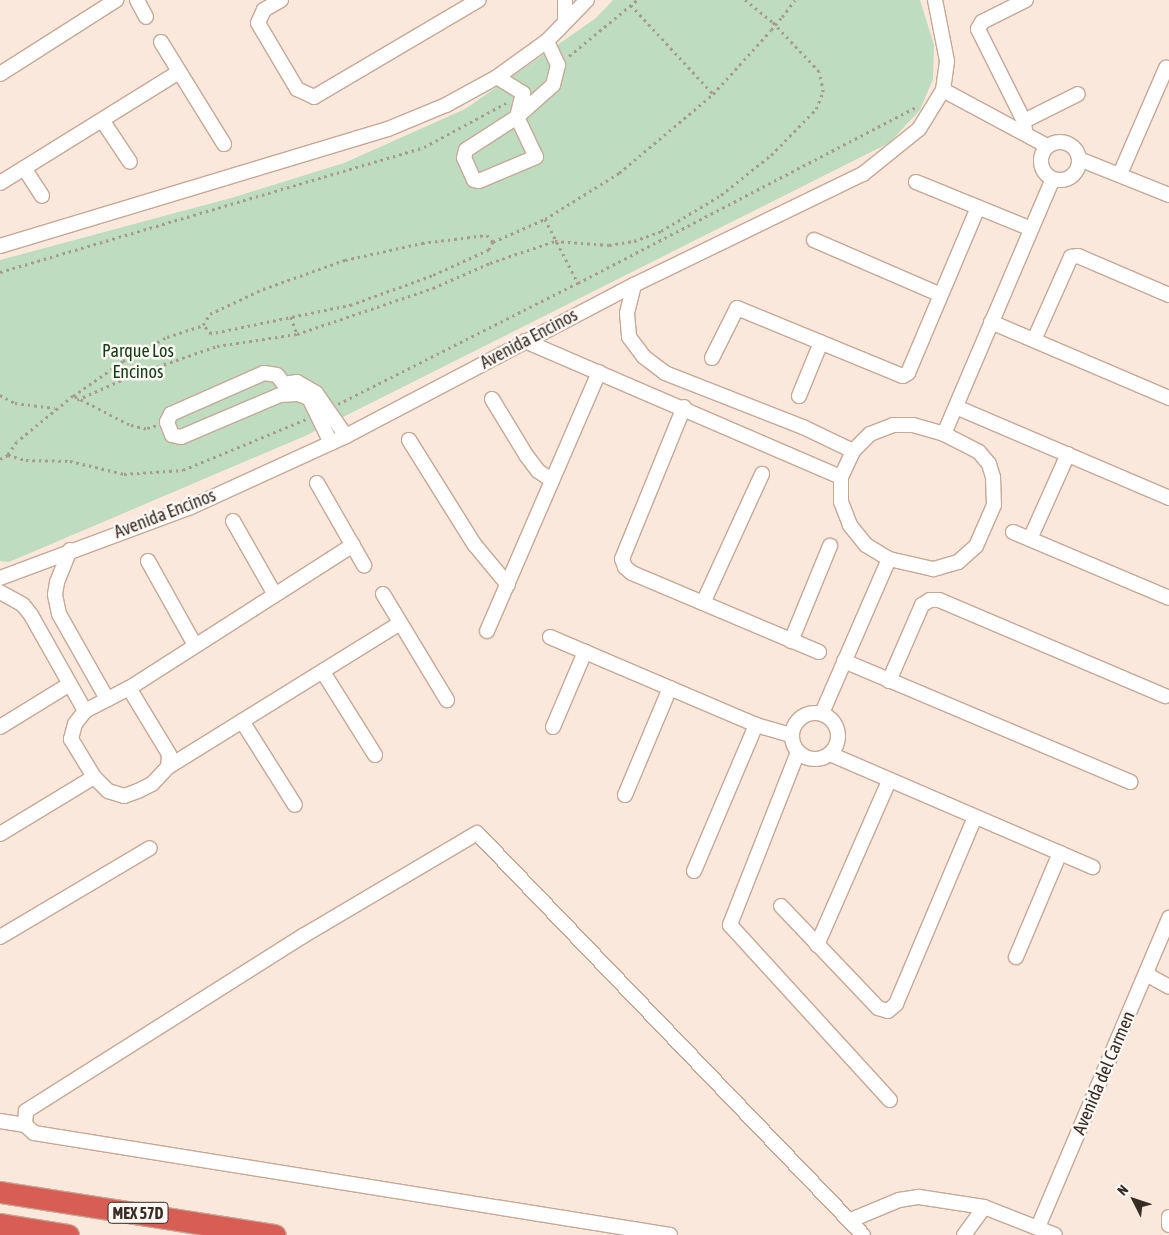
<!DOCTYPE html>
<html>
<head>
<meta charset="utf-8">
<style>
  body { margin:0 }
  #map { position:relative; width:1169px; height:1235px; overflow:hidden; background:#fbe8dc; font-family:"Asap Condensed",sans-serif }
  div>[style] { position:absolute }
  .green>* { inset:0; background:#bedcbf }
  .path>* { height:2.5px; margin-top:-1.25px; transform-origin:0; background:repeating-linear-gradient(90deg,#a9998f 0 2.5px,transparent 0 6.5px) }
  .roads { filter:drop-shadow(1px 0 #c6a895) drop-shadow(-1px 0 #c6a895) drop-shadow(0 1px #c6a895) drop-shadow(0 -1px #c6a895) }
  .minor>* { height:14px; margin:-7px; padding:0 7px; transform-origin:7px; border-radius:7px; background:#fff }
  .minor>.ring { margin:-7px; padding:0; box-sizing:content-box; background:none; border:14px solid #fff; border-radius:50% }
  .highway>* { height:21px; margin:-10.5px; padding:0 10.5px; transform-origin:10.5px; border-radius:10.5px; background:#d75d55 }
  .path-bridge>* { height:2.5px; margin-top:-1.25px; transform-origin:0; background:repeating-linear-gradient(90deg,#a9998f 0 2.5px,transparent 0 6.5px) }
  span { translate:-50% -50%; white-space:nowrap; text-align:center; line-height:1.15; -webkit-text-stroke:5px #fff8f4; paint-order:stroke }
  .shield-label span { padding:1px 4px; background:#fff8f4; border:1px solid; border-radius:4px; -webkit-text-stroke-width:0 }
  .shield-label { font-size:16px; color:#382d25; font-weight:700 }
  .street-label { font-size:18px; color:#382d25 }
  .park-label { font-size:18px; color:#0c3f16 }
  .north { position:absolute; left:1109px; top:1175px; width:50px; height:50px; -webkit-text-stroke:4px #fff8f4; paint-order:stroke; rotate:311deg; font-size:14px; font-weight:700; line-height:20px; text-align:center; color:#382d25 }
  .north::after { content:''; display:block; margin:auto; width:18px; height:22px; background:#382d25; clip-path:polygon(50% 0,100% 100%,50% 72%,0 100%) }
</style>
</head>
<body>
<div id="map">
  <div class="green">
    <i style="clip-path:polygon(613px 0,920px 0,934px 45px,933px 79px,920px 110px,889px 143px,305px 436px,9px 562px,0 561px,0 260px,231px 198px,344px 163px,465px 109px,596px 18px)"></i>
  </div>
  <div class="path">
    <i style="left:631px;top:5px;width:121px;rotate:47.3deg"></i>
    <i style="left:782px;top:17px;width:21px;rotate:-53deg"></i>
    <i style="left:569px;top:56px;width:88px;rotate:-39.5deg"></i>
    <i style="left:545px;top:219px;width:72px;rotate:62.7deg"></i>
    <i style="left:578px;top:283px;width:383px;rotate:-27.5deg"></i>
    <i style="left:487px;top:235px;width:9px;rotate:49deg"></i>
    <i style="left:493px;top:242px;width:9px;rotate:117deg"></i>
    <i style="left:489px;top:250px;width:63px;rotate:155.5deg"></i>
    <i style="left:432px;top:276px;width:85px;rotate:160.1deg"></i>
    <i style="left:352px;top:305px;width:144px;rotate:168.4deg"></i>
    <i style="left:211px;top:334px;width:12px;rotate:-132deg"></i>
    <i style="left:203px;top:325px;width:13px;rotate:-58deg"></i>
    <i style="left:210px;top:314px;width:59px;rotate:-25.3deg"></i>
    <i style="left:263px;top:289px;width:87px;rotate:-19.5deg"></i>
    <i style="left:345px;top:260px;width:79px;rotate:-12.4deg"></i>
    <i style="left:422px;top:243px;width:65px;rotate:-7deg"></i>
    <i style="left:493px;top:242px;width:57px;rotate:-23.9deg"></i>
    <i style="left:545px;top:219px;width:87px;rotate:-31.9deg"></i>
    <i style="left:619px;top:173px;width:123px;rotate:-40deg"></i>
    <i style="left:713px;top:94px;width:86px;rotate:-47.8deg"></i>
    <i style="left:0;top:272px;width:442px;rotate:-16.4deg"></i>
    <i style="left:424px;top:147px;width:93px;rotate:-28.2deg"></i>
    <i style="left:291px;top:317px;width:18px;rotate:71deg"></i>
    <i style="left:0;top:395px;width:17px;rotate:28deg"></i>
    <i style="left:15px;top:403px;width:40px;rotate:7.1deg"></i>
    <i style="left:73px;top:396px;width:61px;rotate:-35deg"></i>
    <i style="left:123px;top:361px;width:50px;rotate:-28.6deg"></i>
    <i style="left:167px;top:337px;width:38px;rotate:-18deg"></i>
    <i style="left:77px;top:400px;width:61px;rotate:-24.1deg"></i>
    <i style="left:133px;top:375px;width:89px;rotate:-19deg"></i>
    <i style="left:217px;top:346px;width:81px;rotate:-8.5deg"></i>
    <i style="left:297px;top:334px;width:144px;rotate:-18.7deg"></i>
    <i style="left:433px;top:288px;width:62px;rotate:-23.7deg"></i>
    <i style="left:490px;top:263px;width:69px;rotate:-18.7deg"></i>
    <i style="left:555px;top:241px;width:54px;rotate:4.2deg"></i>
    <i style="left:609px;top:245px;width:25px;rotate:-9deg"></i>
    <i style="left:634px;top:241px;width:29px;rotate:-20deg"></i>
    <i style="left:661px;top:231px;width:70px;rotate:-31deg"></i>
    <i style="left:721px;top:195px;width:64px;rotate:-38.7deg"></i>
    <i style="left:771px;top:155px;width:64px;rotate:-45.6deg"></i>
    <i style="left:816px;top:109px;width:18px;rotate:-68deg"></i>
    <i style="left:823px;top:92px;width:20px;rotate:-101deg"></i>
    <i style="left:819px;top:72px;width:69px;rotate:-133.2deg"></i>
    <i style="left:772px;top:22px;width:35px;rotate:-141deg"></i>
    <i style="left:338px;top:404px;width:269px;rotate:-26.8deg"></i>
    <i style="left:156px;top:426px;width:10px;rotate:163deg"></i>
    <i style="left:146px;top:429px;width:17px;rotate:-167deg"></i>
    <i style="left:129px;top:425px;width:63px;rotate:-152.6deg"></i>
    <i style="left:73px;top:396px;width:72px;rotate:140.6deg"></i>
    <i style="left:17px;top:442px;width:16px;rotate:125deg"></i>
    <i style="left:8px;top:455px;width:19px;rotate:16deg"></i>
    <i style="left:26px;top:460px;width:44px;rotate:1.3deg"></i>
    <i style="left:70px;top:461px;width:56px;rotate:13.5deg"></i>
    <i style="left:124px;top:474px;width:59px;rotate:-3.9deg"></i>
    <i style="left:183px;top:470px;width:133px;rotate:-22.5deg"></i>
    <i style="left:0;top:459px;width:9px;rotate:-27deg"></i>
  </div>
  <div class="roads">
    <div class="minor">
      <i style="left:137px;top:0;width:19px;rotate:62deg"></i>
      <i style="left:281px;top:0;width:20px;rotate:150deg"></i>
      <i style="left:264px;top:10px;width:14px;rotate:115deg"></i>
      <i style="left:258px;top:23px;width:77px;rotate:59.4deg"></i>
      <i style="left:297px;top:89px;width:19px;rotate:25deg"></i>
      <i style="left:314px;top:97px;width:191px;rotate:-30.5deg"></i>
      <i style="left:565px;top:0;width:22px;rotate:90deg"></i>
      <i style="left:161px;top:42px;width:120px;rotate:58.3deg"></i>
      <i style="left:0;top:74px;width:138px;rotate:-32.5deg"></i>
      <i style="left:497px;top:77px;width:31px;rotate:32deg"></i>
      <i style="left:523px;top:93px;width:25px;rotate:104deg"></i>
      <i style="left:517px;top:117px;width:48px;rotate:-41.6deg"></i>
      <i style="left:553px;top:85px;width:21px;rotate:-76deg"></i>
      <i style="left:558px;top:65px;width:26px;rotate:-115deg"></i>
      <i style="left:943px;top:90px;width:118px;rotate:28.3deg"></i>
      <i style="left:517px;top:117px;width:44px;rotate:64.6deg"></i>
      <i style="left:536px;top:157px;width:62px;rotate:157.2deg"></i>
      <i style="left:479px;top:181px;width:5px;rotate:-169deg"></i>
      <i style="left:474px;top:180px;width:24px;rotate:-114deg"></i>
      <i style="left:464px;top:158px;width:8px;rotate:-76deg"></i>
      <i style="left:466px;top:150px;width:61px;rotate:-32.9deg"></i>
      <i style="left:102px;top:120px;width:50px;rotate:56.3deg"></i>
      <i style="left:1024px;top:121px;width:60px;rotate:-26.6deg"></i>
      <i style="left:1025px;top:131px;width:10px;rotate:-96deg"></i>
      <i style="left:1024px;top:121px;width:103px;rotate:-116.6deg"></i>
      <i style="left:978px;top:29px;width:8px;rotate:-60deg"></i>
      <i style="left:982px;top:22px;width:49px;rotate:-26.6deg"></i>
      <i class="ring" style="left:1041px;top:142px;width:24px;height:24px"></i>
      <i style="left:1079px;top:159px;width:97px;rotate:21.8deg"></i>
      <i style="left:24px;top:168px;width:33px;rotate:57deg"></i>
      <i style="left:1120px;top:174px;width:116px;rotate:-66.5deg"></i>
      <i style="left:916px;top:182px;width:124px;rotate:22.2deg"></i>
      <i style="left:0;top:183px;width:211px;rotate:-31.8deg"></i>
      <i style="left:814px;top:240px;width:138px;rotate:23.4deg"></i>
      <i style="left:0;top:246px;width:405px;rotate:-16.8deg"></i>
      <i style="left:388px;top:129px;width:63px;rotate:-22.5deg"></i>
      <i style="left:446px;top:105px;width:58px;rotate:-28.8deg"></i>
      <i style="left:497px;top:77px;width:62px;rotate:-35.8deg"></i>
      <i style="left:547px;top:41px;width:57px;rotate:-45.7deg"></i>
      <i style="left:634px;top:285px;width:29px;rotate:104deg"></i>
      <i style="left:627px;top:313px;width:24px;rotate:85deg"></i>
      <i style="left:629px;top:337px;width:25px;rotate:53deg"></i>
      <i style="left:644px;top:357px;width:26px;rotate:37deg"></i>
      <i style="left:665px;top:373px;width:148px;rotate:21.4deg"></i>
      <i style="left:803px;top:427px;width:55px;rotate:25.6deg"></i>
      <i style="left:991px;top:322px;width:194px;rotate:23.1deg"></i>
      <i style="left:1034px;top:340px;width:91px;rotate:-66deg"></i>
      <i style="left:1071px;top:257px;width:7px;rotate:-8deg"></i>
      <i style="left:1078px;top:256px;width:99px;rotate:23.2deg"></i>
      <i style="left:525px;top:341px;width:344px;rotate:23.3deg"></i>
      <i style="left:712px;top:358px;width:56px;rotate:-63.4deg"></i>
      <i style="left:737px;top:308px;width:179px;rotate:22.3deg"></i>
      <i style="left:903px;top:376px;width:6px;rotate:-31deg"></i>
      <i style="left:908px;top:373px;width:180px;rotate:-67.1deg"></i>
      <i style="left:284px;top:384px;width:11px;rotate:-128deg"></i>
      <i style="left:277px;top:375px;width:13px;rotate:-171deg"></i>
      <i style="left:264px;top:373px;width:102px;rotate:156.2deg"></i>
      <i style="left:171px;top:414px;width:9px;rotate:117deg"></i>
      <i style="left:167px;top:422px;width:14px;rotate:69deg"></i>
      <i style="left:172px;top:435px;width:9px;rotate:13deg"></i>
      <i style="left:181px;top:437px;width:108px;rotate:-23deg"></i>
      <i style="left:280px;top:395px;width:18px;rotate:-3deg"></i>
      <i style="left:298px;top:394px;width:12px;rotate:20deg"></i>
      <i style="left:309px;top:398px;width:50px;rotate:63.9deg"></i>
      <i style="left:284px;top:384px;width:13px;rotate:-9deg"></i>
      <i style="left:297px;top:382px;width:22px;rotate:30deg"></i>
      <i style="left:316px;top:393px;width:52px;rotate:55.1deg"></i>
      <i style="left:799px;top:396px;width:58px;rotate:-67.8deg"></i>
      <i style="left:492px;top:399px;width:66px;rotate:58.7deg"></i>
      <i style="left:526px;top:455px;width:20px;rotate:53deg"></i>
      <i style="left:538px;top:471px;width:17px;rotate:33deg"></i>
      <i style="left:684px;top:407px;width:164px;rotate:112.2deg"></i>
      <i style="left:622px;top:559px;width:9px;rotate:69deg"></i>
      <i style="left:625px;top:567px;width:9px;rotate:41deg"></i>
      <i style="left:632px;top:573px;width:203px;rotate:22.9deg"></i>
      <i style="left:956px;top:407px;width:232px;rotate:23.1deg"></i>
      <i style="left:893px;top:425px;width:20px"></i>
      <i style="left:913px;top:425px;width:32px;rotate:16deg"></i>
      <i style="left:944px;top:434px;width:39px;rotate:27deg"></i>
      <i style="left:979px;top:452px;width:16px;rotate:50deg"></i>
      <i style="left:989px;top:464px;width:14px;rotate:73deg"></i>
      <i style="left:993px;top:477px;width:28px;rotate:88deg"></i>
      <i style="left:994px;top:505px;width:45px;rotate:113.7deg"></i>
      <i style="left:976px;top:546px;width:24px;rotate:138deg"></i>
      <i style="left:958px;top:562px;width:26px;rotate:164deg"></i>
      <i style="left:933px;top:569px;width:45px;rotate:-167.2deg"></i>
      <i style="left:889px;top:559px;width:27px;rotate:-149deg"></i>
      <i style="left:866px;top:545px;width:26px;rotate:-129deg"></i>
      <i style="left:850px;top:525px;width:25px;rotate:-111deg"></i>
      <i style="left:841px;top:502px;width:25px;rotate:-90deg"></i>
      <i style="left:841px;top:477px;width:29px;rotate:-65deg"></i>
      <i style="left:853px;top:451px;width:24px;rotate:-45deg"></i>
      <i style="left:870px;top:434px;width:25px;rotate:-21deg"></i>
      <i style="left:944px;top:434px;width:277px;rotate:-66.9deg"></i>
      <i style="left:409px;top:440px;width:123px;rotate:58deg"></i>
      <i style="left:474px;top:544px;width:53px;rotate:50.3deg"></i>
      <i style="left:317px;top:483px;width:95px;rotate:60.2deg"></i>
      <i style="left:233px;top:521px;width:85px;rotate:60.4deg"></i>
      <i style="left:1013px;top:532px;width:169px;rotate:22.9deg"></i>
      <i style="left:1030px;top:539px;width:93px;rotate:-65.9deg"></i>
      <i style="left:353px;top:545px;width:266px;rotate:147.4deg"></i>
      <i style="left:129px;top:688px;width:50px;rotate:152.4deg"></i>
      <i style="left:85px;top:711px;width:16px;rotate:128deg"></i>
      <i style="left:75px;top:724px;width:16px;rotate:105deg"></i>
      <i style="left:71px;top:739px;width:44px;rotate:58.8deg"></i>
      <i style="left:94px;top:777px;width:20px;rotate:45deg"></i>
      <i style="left:108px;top:791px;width:17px;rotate:17deg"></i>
      <i style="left:124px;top:796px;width:15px;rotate:-20deg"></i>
      <i style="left:138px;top:791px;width:16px;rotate:-27deg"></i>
      <i style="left:152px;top:784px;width:23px;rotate:-47deg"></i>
      <i style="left:168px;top:767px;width:273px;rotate:-31.8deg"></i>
      <i style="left:70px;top:550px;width:35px;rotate:112deg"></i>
      <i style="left:57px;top:582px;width:13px;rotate:99deg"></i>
      <i style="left:55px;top:595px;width:19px;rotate:78deg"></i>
      <i style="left:59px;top:614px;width:98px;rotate:60.5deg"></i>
      <i style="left:148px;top:561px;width:96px;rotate:60.8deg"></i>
      <i style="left:0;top:578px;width:204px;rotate:-20.4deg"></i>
      <i style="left:191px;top:507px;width:170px;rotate:-24.6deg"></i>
      <i style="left:346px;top:436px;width:325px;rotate:-27.7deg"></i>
      <i style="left:634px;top:285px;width:254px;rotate:-25.9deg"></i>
      <i style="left:863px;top:174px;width:72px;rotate:-38.8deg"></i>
      <i style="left:919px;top:129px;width:46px;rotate:-58.4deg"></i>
      <i style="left:943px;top:90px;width:29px;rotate:-82deg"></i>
      <i style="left:947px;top:61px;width:62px;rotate:-101.1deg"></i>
      <i style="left:0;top:592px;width:26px;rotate:29deg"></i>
      <i style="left:23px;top:605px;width:13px;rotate:51deg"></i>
      <i style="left:31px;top:615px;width:110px;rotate:60.6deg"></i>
      <i style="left:383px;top:594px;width:124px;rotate:58.9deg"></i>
      <i style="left:703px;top:603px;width:142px;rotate:-65.4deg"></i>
      <i style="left:487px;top:631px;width:282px;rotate:-66.6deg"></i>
      <i style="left:550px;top:637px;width:224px;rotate:23.1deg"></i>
      <i style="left:756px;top:725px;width:37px;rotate:16deg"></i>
      <i style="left:791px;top:641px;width:103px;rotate:-67.7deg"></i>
      <i style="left:844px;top:661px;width:311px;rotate:22.9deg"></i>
      <i style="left:323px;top:672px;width:98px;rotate:57.9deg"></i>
      <i style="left:889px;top:681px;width:83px;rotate:-66.5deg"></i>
      <i style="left:922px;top:605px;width:9px;rotate:-32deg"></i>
      <i style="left:930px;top:600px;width:9px"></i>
      <i style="left:939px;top:600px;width:246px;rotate:23deg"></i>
      <i style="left:129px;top:688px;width:77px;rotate:58.8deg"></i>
      <i style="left:169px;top:754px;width:13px;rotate:94deg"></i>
      <i class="ring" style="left:792px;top:713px;width:32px;height:32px"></i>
      <i style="left:822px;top:713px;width:168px;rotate:-66.5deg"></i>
      <i style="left:242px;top:721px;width:99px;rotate:57.8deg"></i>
      <i style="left:0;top:727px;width:82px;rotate:-31.6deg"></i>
      <i style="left:553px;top:727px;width:82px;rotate:-66.9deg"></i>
      <i style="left:798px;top:752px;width:186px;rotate:111.5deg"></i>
      <i style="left:730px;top:925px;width:237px;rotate:47.6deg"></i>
      <i style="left:830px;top:754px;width:286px;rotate:23.3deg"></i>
      <i style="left:625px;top:795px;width:116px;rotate:-67.2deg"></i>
      <i style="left:0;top:834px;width:110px;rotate:-31.2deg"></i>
      <i style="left:694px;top:871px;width:159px;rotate:-67deg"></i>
      <i style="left:781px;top:906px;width:141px;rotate:46.4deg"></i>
      <i style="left:878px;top:1008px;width:10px;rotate:17deg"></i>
      <i style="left:888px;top:1011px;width:11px;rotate:-41deg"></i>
      <i style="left:896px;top:1004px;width:203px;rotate:-67.1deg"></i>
      <i style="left:0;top:937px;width:174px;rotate:-30.7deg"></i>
      <i style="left:817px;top:945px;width:179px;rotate:-66.3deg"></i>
      <i style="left:1016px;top:957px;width:113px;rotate:-67.1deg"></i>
      <i style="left:1146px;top:974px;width:26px;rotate:29deg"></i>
      <i style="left:0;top:1121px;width:25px;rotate:9deg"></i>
      <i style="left:1169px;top:1217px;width:8px;rotate:90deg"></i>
      <i style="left:851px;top:1220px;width:52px;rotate:-22.6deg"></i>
      <i style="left:899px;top:1200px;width:20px;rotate:-9deg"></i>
      <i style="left:919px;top:1197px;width:66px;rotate:8.7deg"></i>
      <i style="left:984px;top:1207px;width:76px;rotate:21.5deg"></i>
      <i style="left:1038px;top:1227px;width:336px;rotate:-67deg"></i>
      <i style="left:670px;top:1235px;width:644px;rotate:-170.89deg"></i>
      <i style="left:34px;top:1133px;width:12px;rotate:-138deg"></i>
      <i style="left:25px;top:1125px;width:14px;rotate:-86deg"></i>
      <i style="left:26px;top:1111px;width:328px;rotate:-32.3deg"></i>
      <i style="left:303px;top:936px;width:202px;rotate:-30.6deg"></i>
      <i style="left:477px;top:833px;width:557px;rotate:46.16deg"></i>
      <i style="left:964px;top:1235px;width:34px;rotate:-54deg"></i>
    </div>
    <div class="highway">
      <i style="left:0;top:1192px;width:278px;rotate:8.9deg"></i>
      <i style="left:0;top:1224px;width:69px;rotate:9.2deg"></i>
    </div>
  </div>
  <div class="path-bridge">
    <i style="left:771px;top:30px;width:17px;rotate:-50deg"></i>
  </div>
  <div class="shield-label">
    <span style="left:138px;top:1213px">MEX 57D</span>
  </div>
  <div class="street-label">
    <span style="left:529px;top:339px;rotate:-28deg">Avenida Encinos</span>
    <span style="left:165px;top:514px;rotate:-21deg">Avenida Encinos</span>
    <span style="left:1104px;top:1073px;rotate:-67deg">Avenida del Carmen</span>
  </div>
  <div class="park-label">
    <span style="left:138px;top:362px">Parque Los<br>Encinos</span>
  </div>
  <div class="north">N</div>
</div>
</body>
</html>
